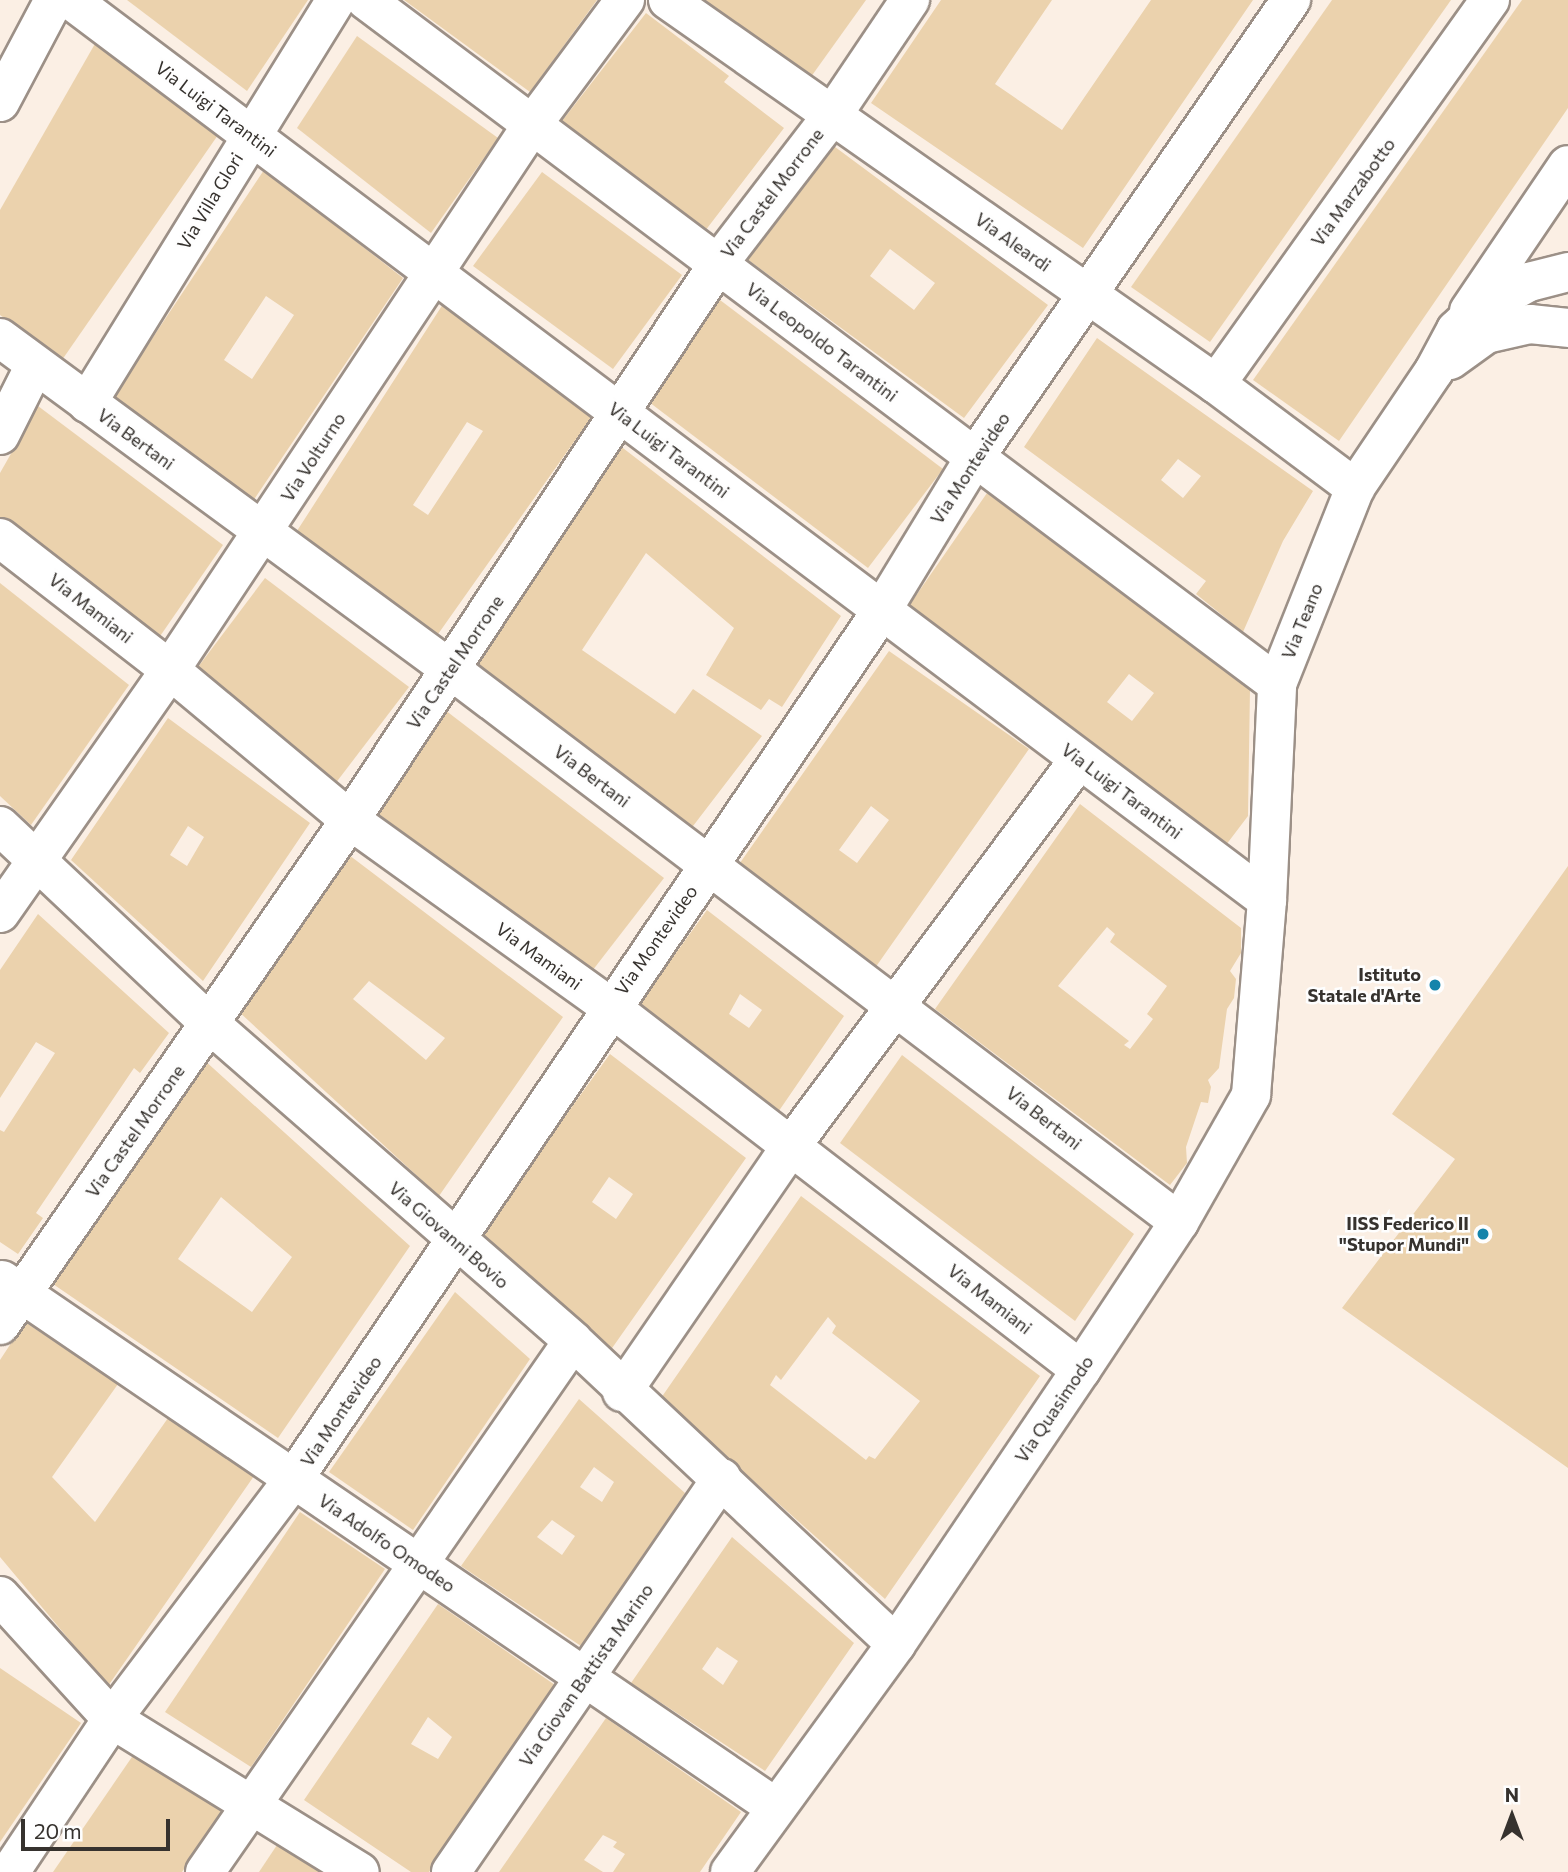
<!DOCTYPE html>
<html>
<head>
<meta charset="utf-8">
<style>
  body { margin:0 }
  #map { position:relative; width:1568px; height:1872px; overflow:hidden; background:#fbefe4; font-family:Commissioner,sans-serif }
  div>[style] { position:absolute }
  .building>* { inset:0; background:#ebd2ad }
  .roads { filter:drop-shadow(2px 0 #9c9087) drop-shadow(-2px 0 #9c9087) drop-shadow(0 2px #9c9087) drop-shadow(0 -2px #9c9087) }
  .minor>* { height:38px; margin:-19px; padding:0 19px; transform-origin:19px; border-radius:19px; background:#fff }
  .secondary>* { height:38px; margin:-19px; padding:0 19px; transform-origin:19px; border-radius:19px; background:#fff }
  .dots>* { width:19px; height:19px; translate:-50% -50%; box-sizing:border-box; border:4px solid #fefefe; border-radius:50% }
  span { translate:-50% -50%; white-space:nowrap; text-align:center; line-height:1.15; -webkit-text-stroke:5px #fefefe; paint-order:stroke }
  .street-label { font-size:18px; color:#36322e }
  .poi-label { font-size:18px; color:#36322e; font-weight:700 }
  .right { translate:-100% -50%; text-align:right }
  .north { position:absolute; left:1477px; top:1781px; width:70px; height:70px; -webkit-text-stroke:5px #fefefe; paint-order:stroke; rotate:0deg; font-size:19px; font-weight:700; line-height:28px; text-align:center; color:#36322e }
  .north::after { content:''; display:block; margin:auto; width:24px; height:32px; background:#36322e; clip-path:polygon(50% 0,100% 100%,50% 72%,0 100%) }
  .scale { position:absolute; left:21px; top:1819px; width:149px; height:32px; box-sizing:border-box; border:4px solid #36322e; border-top:0; padding-left:9px; font-size:21px; line-height:24px; white-space:nowrap; color:#36322e; -webkit-text-stroke:5px #fefefe; paint-order:stroke }
</style>
</head>
<body>
<div id="map">
  <div class="building">
    <i style="clip-path:polygon(127px 0,308px 0,247px 91px)"></i>
    <i style="clip-path:polygon(404px 0,597px 0,530px 92px)"></i>
    <i style="clip-path:polygon(697px 0,866px 0,808px 81px)"></i>
    <i style="clip-path:polygon(941px 0,1052px 0,995px 84px,1062px 130px,1151px 0,1253px 0,1083px 248px,871px 103px)"></i>
    <i style="clip-path:polygon(1332px 0,1451px 0,1210px 342px,1131px 287px)"></i>
    <i style="clip-path:polygon(1522px 0,1568px 0,1568px 108px,1339px 441px,1253px 380px)"></i>
    <i style="clip-path:polygon(646px 13px,729px 76px,724px 82px,784px 128px,705px 231px,562px 121px)"></i>
    <i style="clip-path:polygon(357px 36px,498px 138px,431px 233px,297px 128px)"></i>
    <i style="clip-path:polygon(96px 42px,218px 135px,62px 360px,0 315px,0 210px)"></i>
    <i style="clip-path:polygon(evenodd,827px 141px,1048px 305px,964px 418px,743px 256px,827px 141px,890px 249px,935px 283px,914px 310px,870px 276px,890px 249px)"></i>
    <i style="clip-path:polygon(evenodd,264px 170px,403px 278px,253px 501px,114px 396px,264px 170px,266px 296px,294px 315px,252px 379px,224px 360px,266px 296px)"></i>
    <i style="clip-path:polygon(542px 172px,682px 275px,613px 369px,473px 266px)"></i>
    <i style="clip-path:polygon(720px 300px,943px 469px,868px 568px,645px 399px)"></i>
    <i style="clip-path:polygon(evenodd,445px 301px,593px 415px,436px 637px,295px 534px,445px 301px,467px 422px,483px 431px,428px 515px,413px 505px,467px 422px)"></i>
    <i style="clip-path:polygon(evenodd,1097px 338px,1313px 491px,1283px 541px,1243px 632px,1196px 594px,1206px 581px,1024px 447px,1097px 338px,1178px 459px,1201px 476px,1183px 498px,1161px 480px,1178px 459px)"></i>
    <i style="clip-path:polygon(38px 406px,223px 545px,156px 642px,0 524px,0 473px)"></i>
    <i style="clip-path:polygon(619px 445px,841px 616px,782px 707px,769px 699px,761px 710px,706px 675px,734px 628px,646px 553px,582px 650px,675px 714px,693px 689px,762px 736px,690px 830px,473px 667px)"></i>
    <i style="clip-path:polygon(evenodd,987px 493px,1250px 689px,1248px 816px,1226px 845px,906px 610px,987px 493px,1129px 674px,1154px 693px,1132px 721px,1107px 702px,1129px 674px)"></i>
    <i style="clip-path:polygon(265px 578px,409px 687px,335px 784px,192px 675px)"></i>
    <i style="clip-path:polygon(0 583px,129px 685px,31px 825px,0 796px)"></i>
    <i style="clip-path:polygon(evenodd,889px 651px,1029px 749px,875px 968px,735px 870px,889px 651px,871px 806px,889px 820px,857px 863px,839px 850px,871px 806px)"></i>
    <i style="clip-path:polygon(445px 710px,664px 878px,589px 975px,371px 808px)"></i>
    <i style="clip-path:polygon(evenodd,168px 718px,310px 823px,203px 981px,71px 860px,168px 718px,188px 826px,204px 837px,187px 866px,170px 855px,188px 826px)"></i>
    <i style="clip-path:polygon(evenodd,1080px 804px,1241px 928px,1241px 953px,1230px 971px,1236px 979px,1234px 998px,1227px 1009px,1219px 1068px,1208px 1080px,1211px 1087px,1208px 1103px,1201px 1102px,1186px 1147px,1187px 1163px,1170px 1185px,935px 1009px,1080px 804px,1107px 927px,1115px 934px,1110px 942px,1167px 986px,1147px 1014px,1153px 1019px,1130px 1049px,1124px 1045px,1129px 1041px,1058px 986px,1107px 927px)"></i>
    <i style="clip-path:polygon(evenodd,345px 852px,563px 1017px,439px 1196px,237px 1010px,345px 852px,369px 981px,445px 1038px,426px 1060px,353px 999px,369px 981px)"></i>
    <i style="clip-path:polygon(1568px 866px,1568px 1468px,1342px 1308px,1455px 1159px,1392px 1114px)"></i>
    <i style="clip-path:polygon(evenodd,707px 910px,844px 1016px,772px 1121px,632px 1014px,707px 910px,740px 994px,762px 1010px,749px 1028px,729px 1014px,740px 994px)"></i>
    <i style="clip-path:polygon(38px 914px,169px 1033px,140px 1073px,134px 1068px,36px 1213px,43px 1218px,18px 1254px,0 1242px,0 1130px,4px 1132px,55px 1053px,36px 1042px,0 1098px,0 970px)"></i>
    <i style="clip-path:polygon(evenodd,610px 1054px,746px 1158px,610px 1351px,481px 1233px,610px 1054px,609px 1177px,633px 1194px,616px 1219px,592px 1202px,609px 1177px)"></i>
    <i style="clip-path:polygon(902px 1055px,1134px 1234px,1075px 1321px,840px 1143px)"></i>
    <i style="clip-path:polygon(evenodd,203px 1059px,410px 1246px,278px 1438px,53px 1284px,203px 1059px,221px 1197px,292px 1257px,252px 1312px,178px 1259px,221px 1197px)"></i>
    <i style="clip-path:polygon(evenodd,801px 1196px,1040px 1376px,885px 1599px,661px 1398px,801px 1196px,828px 1317px,836px 1326px,832px 1333px,920px 1401px,875px 1459px,869px 1456px,866px 1460px,770px 1385px,776px 1375px,781px 1380px,828px 1317px)"></i>
    <i style="clip-path:polygon(455px 1292px,530px 1359px,413px 1530px,329px 1472px)"></i>
    <i style="clip-path:polygon(25px 1322px,118px 1384px,52px 1477px,95px 1522px,168px 1418px,254px 1476px,108px 1686px,0 1557px,0 1360px)"></i>
    <i style="clip-path:polygon(evenodd,579px 1399px,685px 1493px,581px 1646px,461px 1566px,579px 1399px,594px 1467px,614px 1482px,602px 1502px,580px 1487px,594px 1467px,579px 1399px,552px 1520px,575px 1536px,562px 1555px,537px 1537px,552px 1520px)"></i>
    <i style="clip-path:polygon(300px 1512px,385px 1569px,251px 1767px,165px 1712px)"></i>
    <i style="clip-path:polygon(evenodd,732px 1537px,854px 1643px,765px 1771px,631px 1683px,732px 1537px,717px 1647px,738px 1661px,723px 1685px,702px 1669px,717px 1647px)"></i>
    <i style="clip-path:polygon(evenodd,438px 1604px,555px 1685px,429px 1872px,411px 1872px,304px 1800px,438px 1604px,428px 1717px,452px 1737px,438px 1759px,411px 1744px,428px 1717px)"></i>
    <i style="clip-path:polygon(0 1668px,81px 1723px,0 1842px)"></i>
    <i style="clip-path:polygon(606px 1718px,741px 1812px,700px 1872px,613px 1872px,625px 1854px,613px 1847px,617px 1842px,603px 1835px,584px 1860px,603px 1872px,499px 1872px)"></i>
    <i style="clip-path:polygon(134px 1754px,224px 1811px,182px 1872px,53px 1872px)"></i>
    <i style="clip-path:polygon(279px 1842px,322px 1872px,259px 1872px)"></i>
  </div>
  <div class="roads">
    <div class="minor">
      <i style="left:71px;top:0;width:1497px;rotate:36.96deg"></i>
      <i style="left:366px;top:0;width:1139px;rotate:36.9deg"></i>
      <i style="left:668px;top:0;width:669px;rotate:35.02deg"></i>
      <i style="left:1216px;top:384px;width:174px;rotate:36.8deg"></i>
      <i style="left:1469px;top:311px;width:176px;rotate:-55.9deg"></i>
      <i style="left:0;top:338px;width:559px;rotate:36.34deg"></i>
      <i style="left:450px;top:669px;width:915px;rotate:37.18deg"></i>
      <i style="left:1450px;top:360px;width:44px;rotate:-35.8deg"></i>
      <i style="left:1486px;top:334px;width:45px;rotate:-12.8deg"></i>
      <i style="left:1530px;top:324px;width:38px;rotate:6deg"></i>
      <i style="left:1216px;top:384px;width:472px;rotate:-54.5deg"></i>
      <i style="left:87px;top:403px;width:474px;rotate:-58.3deg"></i>
      <i style="left:0;top:435px;width:78px;rotate:-63.4deg"></i>
      <i style="left:0;top:538px;width:215px;rotate:37.8deg"></i>
      <i style="left:170px;top:670px;width:234px;rotate:39.8deg"></i>
      <i style="left:350px;top:820px;width:319px;rotate:35.7deg"></i>
      <i style="left:609px;top:1006px;width:596px;rotate:37.64deg"></i>
      <i style="left:0;top:826px;width:289px;rotate:43.3deg"></i>
      <i style="left:210px;top:1024px;width:482px;rotate:41.1deg"></i>
      <i style="left:573px;top:1341px;width:443px;rotate:43.2deg"></i>
      <i style="left:0;top:913px;width:297px;rotate:-55deg"></i>
      <i style="left:170px;top:670px;width:654px;rotate:-56.41deg"></i>
      <i style="left:532px;top:125px;width:156px;rotate:-53.4deg"></i>
      <i style="left:2px;top:1280px;width:936px;rotate:34.28deg"></i>
      <i style="left:0;top:1325px;width:614px;rotate:-55.28deg"></i>
      <i style="left:350px;top:820px;width:667px;rotate:-56.5deg"></i>
      <i style="left:718px;top:264px;width:189px;rotate:-52.5deg"></i>
      <i style="left:833px;top:114px;width:138px;rotate:-56deg"></i>
      <i style="left:622px;top:1392px;width:298px;rotate:-55.5deg"></i>
      <i style="left:791px;top:1146px;width:482px;rotate:-53.3deg"></i>
      <i style="left:0;top:1596px;width:166px;rotate:47.7deg"></i>
      <i style="left:112px;top:1719px;width:291px;rotate:31.7deg"></i>
      <i style="left:10px;top:1872px;width:184px;rotate:-56.3deg"></i>
      <i style="left:112px;top:1719px;width:300px;rotate:-52.9deg"></i>
      <i style="left:293px;top:1480px;width:1051px;rotate:-55.9deg"></i>
      <i style="left:882px;top:610px;width:179px;rotate:-58.7deg"></i>
      <i style="left:975px;top:457px;width:556px;rotate:-55.34deg"></i>
      <i style="left:205px;top:1872px;width:646px;rotate:-55.28deg"></i>
      <i style="left:451px;top:1872px;width:478px;rotate:-55.5deg"></i>
      <i style="left:730px;top:1872px;width:282px;rotate:-53.9deg"></i>
      <i style="left:896px;top:1644px;width:331px;rotate:-56deg"></i>
      <i style="left:1081px;top:1370px;width:178px;rotate:-56.5deg"></i>
      <i style="left:1179px;top:1222px;width:146px;rotate:-60.4deg"></i>
      <i style="left:1251px;top:1095px;width:196px;rotate:-85.3deg"></i>
      <i style="left:1267px;top:900px;width:216px;rotate:-87.3deg"></i>
      <i style="left:1277px;top:684px;width:211px;rotate:-68.3deg"></i>
      <i style="left:1355px;top:488px;width:141px;rotate:-56deg"></i>
      <i style="left:1434px;top:371px;width:47px;rotate:-61.8deg"></i>
      <i style="left:1456px;top:330px;width:26px;rotate:-43deg"></i>
      <i style="left:1475px;top:312px;width:62px;rotate:-29.1deg"></i>
      <i style="left:1529px;top:282px;width:40px;rotate:-14.4deg"></i>
    </div>
    <div class="secondary">
      <i style="left:0;top:102px;width:115px;rotate:-62.1deg"></i>
    </div>
  </div>
  <div class="dots">
    <i style="left:1435px;top:985px;background:#1484ab"></i>
    <i style="left:1483px;top:1234px;background:#1484ab"></i>
  </div>
  <div class="street-label">
    <span style="left:216px;top:109px;rotate:37deg">Via Luigi Tarantini</span>
    <span style="left:1353px;top:192px;rotate:-54deg">Via Marzabotto</span>
    <span style="left:772px;top:193px;rotate:-53deg">Via Castel Morrone</span>
    <span style="left:210px;top:201px;rotate:-59deg">Via Villa Glori</span>
    <span style="left:1013px;top:242px;rotate:35deg">Via Aleardi</span>
    <span style="left:822px;top:342px;rotate:37deg">Via Leopoldo Tarantini</span>
    <span style="left:136px;top:439px;rotate:36deg">Via Bertani</span>
    <span style="left:669px;top:450px;rotate:37deg">Via Luigi Tarantini</span>
    <span style="left:313px;top:457px;rotate:-57deg">Via Volturno</span>
    <span style="left:970px;top:468px;rotate:-57deg">Via Montevideo</span>
    <span style="left:91px;top:608px;rotate:38deg">Via Mamiani</span>
    <span style="left:1302px;top:621px;rotate:-68deg">Via Teano</span>
    <span style="left:455px;top:662px;rotate:-56deg">Via Castel Morrone</span>
    <span style="left:592px;top:776px;rotate:37deg">Via Bertani</span>
    <span style="left:1122px;top:791px;rotate:37deg">Via Luigi Tarantini</span>
    <span style="left:656px;top:940px;rotate:-55deg">Via Montevideo</span>
    <span style="left:539px;top:956px;rotate:36deg">Via Mamiani</span>
    <span style="left:1044px;top:1118px;rotate:38deg">Via Bertani</span>
    <span style="left:135px;top:1131px;rotate:-55deg">Via Castel Morrone</span>
    <span style="left:449px;top:1235px;rotate:41deg">Via Giovanni Bovio</span>
    <span style="left:990px;top:1299px;rotate:38deg">Via Mamiani</span>
    <span style="left:1054px;top:1409px;rotate:-56deg">Via Quasimodo</span>
    <span style="left:341px;top:1411px;rotate:-56deg">Via Montevideo</span>
    <span style="left:387px;top:1543px;rotate:34deg">Via Adolfo Omodeo</span>
    <span style="left:586px;top:1675px;rotate:-55deg">Via Giovan Battista Marino</span>
  </div>
  <div class="poi-label">
    <span class="right" style="left:1421px;top:985px">Istituto<br>Statale d'Arte</span>
    <span class="right" style="left:1469px;top:1234px">IISS Federico II<br>"Stupor Mundi"</span>
  </div>
  <div class="north">N</div>
  <div class="scale">20 m</div>
</div>
</body>
</html>
